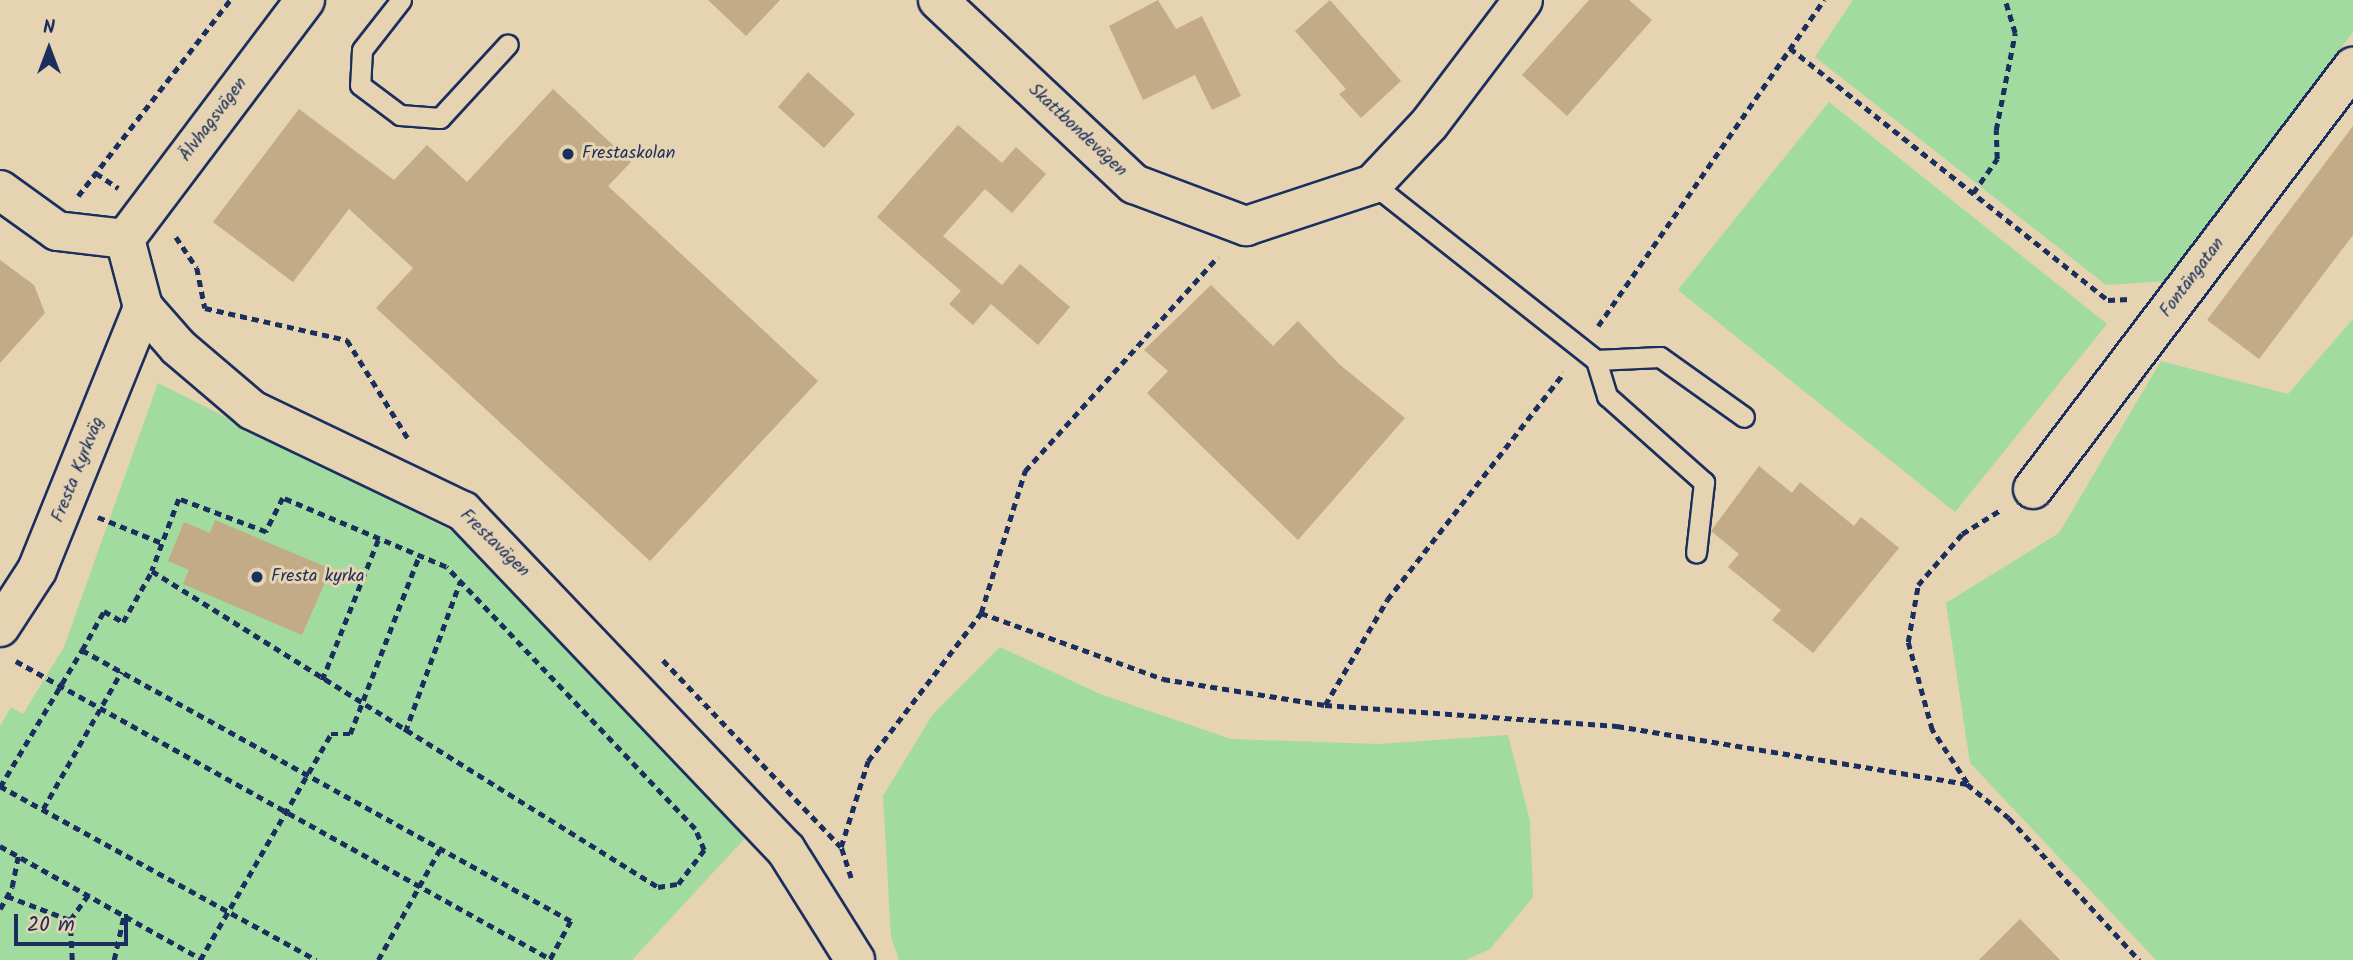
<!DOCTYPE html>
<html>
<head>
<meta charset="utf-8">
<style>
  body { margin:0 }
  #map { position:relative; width:2353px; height:960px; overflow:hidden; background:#e5d3b1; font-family:Kalam,sans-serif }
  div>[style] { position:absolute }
  .green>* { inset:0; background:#a1dba0 }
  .building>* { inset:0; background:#c2ab86 }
  .path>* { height:4.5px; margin-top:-2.25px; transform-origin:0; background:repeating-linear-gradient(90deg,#1b2f5e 0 7px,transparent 0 12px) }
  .roads { filter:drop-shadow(2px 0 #1b2f5e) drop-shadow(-2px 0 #1b2f5e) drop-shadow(0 2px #1b2f5e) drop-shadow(0 -2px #1b2f5e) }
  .lane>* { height:19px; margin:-9.5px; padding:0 9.5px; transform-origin:9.5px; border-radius:9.5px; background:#e5d3b1 }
  .street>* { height:38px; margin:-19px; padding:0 19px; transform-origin:19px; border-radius:19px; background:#e5d3b1 }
  .dots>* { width:19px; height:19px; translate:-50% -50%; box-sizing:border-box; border:4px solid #e5d3b1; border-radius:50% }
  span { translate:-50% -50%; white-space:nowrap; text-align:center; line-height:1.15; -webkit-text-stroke:6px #e5d3b1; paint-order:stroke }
  .street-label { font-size:18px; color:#1b2f5e }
  .poi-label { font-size:18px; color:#1b2f5e }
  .left { translate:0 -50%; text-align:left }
  .north { position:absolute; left:14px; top:14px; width:70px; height:70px; -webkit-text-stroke:5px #e5d3b1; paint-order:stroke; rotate:0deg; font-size:19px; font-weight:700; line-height:28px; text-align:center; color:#1b2f5e }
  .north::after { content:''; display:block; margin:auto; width:24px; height:32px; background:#1b2f5e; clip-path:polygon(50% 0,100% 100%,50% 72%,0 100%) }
  .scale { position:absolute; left:14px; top:914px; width:114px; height:32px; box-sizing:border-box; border:4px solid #1b2f5e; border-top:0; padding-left:9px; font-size:21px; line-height:24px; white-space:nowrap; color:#1b2f5e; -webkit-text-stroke:5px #e5d3b1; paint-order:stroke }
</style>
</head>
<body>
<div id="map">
  <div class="green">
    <i style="clip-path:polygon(1853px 0,2353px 0,2353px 32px,2169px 281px,2106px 285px,1815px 57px)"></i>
    <i style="clip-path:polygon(1829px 102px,2107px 324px,1955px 512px,1678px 290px)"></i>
    <i style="clip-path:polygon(2353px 319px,2353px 960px,2156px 960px,1970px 763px,1946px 603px,2059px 533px,2161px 361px,2288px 394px)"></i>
    <i style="clip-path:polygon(158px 383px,454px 532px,748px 835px,632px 960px,0 960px,0 726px,11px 707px,23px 714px,64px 647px)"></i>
    <i style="clip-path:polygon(1000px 647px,1100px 694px,1231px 739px,1378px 744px,1508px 735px,1530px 821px,1533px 897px,1490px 949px,1466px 960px,899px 960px,891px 937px,883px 796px,933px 714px)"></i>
  </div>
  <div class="building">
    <i style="clip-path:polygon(708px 0,780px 0,746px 36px)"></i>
    <i style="clip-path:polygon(1158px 0,1176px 29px,1202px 16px,1241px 96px,1212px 110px,1195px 75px,1143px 100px,1109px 26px)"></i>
    <i style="clip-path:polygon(1330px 0,1401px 81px,1361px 118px,1339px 94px,1346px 89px,1295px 31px)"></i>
    <i style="clip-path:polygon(1589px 0,1629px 0,1652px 20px,1567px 116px,1522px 75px)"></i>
    <i style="clip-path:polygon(808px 72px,855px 114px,824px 148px,778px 107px)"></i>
    <i style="clip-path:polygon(553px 89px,631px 162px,608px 186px,818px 381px,650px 561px,376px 308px,413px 268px,349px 209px,293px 282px,213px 222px,299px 109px,394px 180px,427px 145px,467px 182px)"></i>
    <i style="clip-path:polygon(958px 125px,1002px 163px,1016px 147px,1046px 174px,1012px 213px,985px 189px,943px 236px,1002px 285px,1020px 264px,1070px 307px,1038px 345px,991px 304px,973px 325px,949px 304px,961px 291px,877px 217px)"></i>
    <i style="clip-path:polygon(2353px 126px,2353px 235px,2259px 359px,2207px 320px)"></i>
    <i style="clip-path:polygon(0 260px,34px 285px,45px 313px,0 363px)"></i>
    <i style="clip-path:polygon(1211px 285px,1273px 346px,1298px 321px,1339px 364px,1405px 418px,1298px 540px,1147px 393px,1168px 371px,1144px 350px)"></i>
    <i style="clip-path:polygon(1759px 466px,1792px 493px,1800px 482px,1854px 526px,1861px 517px,1899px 548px,1813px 653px,1772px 620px,1781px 610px,1728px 567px,1739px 554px,1711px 531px)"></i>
    <i style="clip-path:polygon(215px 520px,331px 569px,302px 635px,183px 584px,189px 570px,168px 561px,184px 522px,210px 533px)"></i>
    <i style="clip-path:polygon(2020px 919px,2060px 960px,1979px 960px)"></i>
  </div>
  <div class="path">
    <i style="left:1790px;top:48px;width:406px;rotate:38.4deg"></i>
    <i style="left:2108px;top:300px;width:21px;rotate:-3deg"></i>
    <i style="left:96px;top:173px;width:27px;rotate:34deg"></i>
    <i style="left:1973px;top:193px;width:42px;rotate:-54.8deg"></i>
    <i style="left:1997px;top:159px;width:29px;rotate:-92deg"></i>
    <i style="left:1996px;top:130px;width:99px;rotate:-78.9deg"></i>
    <i style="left:2015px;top:33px;width:34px;rotate:-107deg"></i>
    <i style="left:78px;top:196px;width:248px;rotate:-52.2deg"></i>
    <i style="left:176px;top:237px;width:37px;rotate:56deg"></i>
    <i style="left:197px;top:268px;width:41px;rotate:78.7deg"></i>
    <i style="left:205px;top:308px;width:146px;rotate:12.7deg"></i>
    <i style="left:347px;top:340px;width:118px;rotate:58.2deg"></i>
    <i style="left:1598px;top:326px;width:397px;rotate:-55.3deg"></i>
    <i style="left:98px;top:517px;width:69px;rotate:22.1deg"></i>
    <i style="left:981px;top:613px;width:149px;rotate:-72.8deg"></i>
    <i style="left:1025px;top:471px;width:288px;rotate:-48deg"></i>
    <i style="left:82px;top:650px;width:45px;rotate:-60.6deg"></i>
    <i style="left:104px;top:611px;width:22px;rotate:30deg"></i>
    <i style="left:123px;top:622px;width:59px;rotate:-60.4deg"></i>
    <i style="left:152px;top:571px;width:597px;rotate:31.99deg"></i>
    <i style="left:658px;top:887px;width:20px;rotate:-9deg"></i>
    <i style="left:678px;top:884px;width:43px;rotate:-52.6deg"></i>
    <i style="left:704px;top:850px;width:23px;rotate:-113deg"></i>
    <i style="left:695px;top:829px;width:361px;rotate:-133.5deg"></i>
    <i style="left:446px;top:567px;width:177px;rotate:-157.1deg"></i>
    <i style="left:283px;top:498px;width:38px;rotate:117deg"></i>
    <i style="left:266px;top:532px;width:93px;rotate:-159.2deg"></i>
    <i style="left:179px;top:499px;width:77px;rotate:110.6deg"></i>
    <i style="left:663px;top:660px;width:258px;rotate:46.4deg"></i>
    <i style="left:16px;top:661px;width:614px;rotate:29.15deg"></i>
    <i style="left:322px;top:680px;width:151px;rotate:-68.2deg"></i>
    <i style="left:1325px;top:705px;width:293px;rotate:4.1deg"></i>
    <i style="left:1617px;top:726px;width:355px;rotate:9.4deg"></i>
    <i style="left:1967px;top:784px;width:54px;rotate:39deg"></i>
    <i style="left:2009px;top:818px;width:193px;rotate:47.5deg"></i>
    <i style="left:405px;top:732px;width:160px;rotate:-69.9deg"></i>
    <i style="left:1967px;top:783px;width:64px;rotate:-123.4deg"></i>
    <i style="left:1932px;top:730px;width:91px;rotate:-105.3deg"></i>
    <i style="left:1908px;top:642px;width:58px;rotate:-80deg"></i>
    <i style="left:1918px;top:585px;width:67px;rotate:-49.2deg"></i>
    <i style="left:1962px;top:534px;width:47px;rotate:-32deg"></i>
    <i style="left:0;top:786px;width:361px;rotate:28.8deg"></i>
    <i style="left:0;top:787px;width:160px;rotate:-59.1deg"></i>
    <i style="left:82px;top:650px;width:559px;rotate:28.99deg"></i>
    <i style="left:571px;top:921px;width:44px;rotate:118.3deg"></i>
    <i style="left:43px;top:809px;width:158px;rotate:-60.3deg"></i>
    <i style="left:0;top:846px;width:233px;rotate:29.3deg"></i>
    <i style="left:851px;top:878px;width:33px;rotate:-108deg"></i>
    <i style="left:841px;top:847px;width:90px;rotate:-72.6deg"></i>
    <i style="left:868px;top:761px;width:186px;rotate:-52.6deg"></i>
    <i style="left:981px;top:613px;width:194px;rotate:19.9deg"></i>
    <i style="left:1163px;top:679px;width:164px;rotate:9.1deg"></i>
    <i style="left:1325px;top:705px;width:122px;rotate:-59.4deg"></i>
    <i style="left:1387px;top:600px;width:288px;rotate:-52.1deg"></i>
    <i style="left:7px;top:896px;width:67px;rotate:20.9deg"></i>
    <i style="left:0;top:909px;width:25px;rotate:-61deg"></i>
    <i style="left:12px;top:887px;width:33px;rotate:-79deg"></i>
    <i style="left:72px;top:960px;width:40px;rotate:-92.9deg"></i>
    <i style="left:70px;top:920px;width:31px;rotate:-54deg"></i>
    <i style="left:114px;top:960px;width:46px;rotate:-77.5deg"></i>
    <i style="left:200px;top:960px;width:261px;rotate:-59.9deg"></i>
    <i style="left:331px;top:734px;width:19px"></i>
    <i style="left:350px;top:734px;width:191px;rotate:-68.8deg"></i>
    <i style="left:378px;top:960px;width:127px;rotate:-60.8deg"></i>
  </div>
  <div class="roads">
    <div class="lane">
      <i style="left:401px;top:0;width:63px;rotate:128deg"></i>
      <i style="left:362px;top:50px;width:35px;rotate:93deg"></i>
      <i style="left:360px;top:85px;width:50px;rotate:36.9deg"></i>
      <i style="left:400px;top:115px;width:40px;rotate:4.3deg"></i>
      <i style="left:440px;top:118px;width:100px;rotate:-47.4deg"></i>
      <i style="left:1373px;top:184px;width:284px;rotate:38.3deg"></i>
      <i style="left:1596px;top:360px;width:38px;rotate:73deg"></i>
      <i style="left:1607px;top:396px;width:130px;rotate:41.6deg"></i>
      <i style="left:1704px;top:482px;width:71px;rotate:96.4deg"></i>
      <i style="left:1596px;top:360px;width:64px;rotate:-2.7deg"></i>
      <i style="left:1660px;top:357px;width:103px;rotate:35.5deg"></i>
    </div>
    <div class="street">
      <i style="left:938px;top:0;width:269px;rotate:43.2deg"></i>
      <i style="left:1134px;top:184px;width:120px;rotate:20.6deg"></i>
      <i style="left:1246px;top:226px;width:134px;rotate:-18.3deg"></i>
      <i style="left:1373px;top:184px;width:83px;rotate:-46.9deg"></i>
      <i style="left:1430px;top:123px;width:154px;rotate:-52.9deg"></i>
      <i style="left:0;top:190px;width:70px;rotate:35.7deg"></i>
      <i style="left:57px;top:231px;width:68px;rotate:6.7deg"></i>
      <i style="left:125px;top:239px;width:70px;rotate:75.2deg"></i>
      <i style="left:143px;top:307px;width:53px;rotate:48.8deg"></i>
      <i style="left:178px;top:347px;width:97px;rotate:40.4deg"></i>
      <i style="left:252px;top:410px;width:234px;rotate:25.6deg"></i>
      <i style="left:463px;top:511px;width:468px;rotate:46.4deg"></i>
      <i style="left:786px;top:850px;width:130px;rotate:57.9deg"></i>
      <i style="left:125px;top:239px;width:299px;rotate:-53deg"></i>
      <i style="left:2033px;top:489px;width:530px;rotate:-52.83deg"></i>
      <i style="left:0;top:627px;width:68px;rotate:-57deg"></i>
      <i style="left:37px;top:570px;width:284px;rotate:-68deg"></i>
    </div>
  </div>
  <div class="dots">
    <i style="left:568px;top:154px;background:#1b2f5e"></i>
    <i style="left:257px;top:577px;background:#1b2f5e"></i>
  </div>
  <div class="street-label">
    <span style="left:214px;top:120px;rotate:-53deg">Älvhagsvägen</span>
    <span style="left:1077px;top:131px;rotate:43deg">Skattbondevägen</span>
    <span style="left:2193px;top:278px;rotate:-53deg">Fontängatan</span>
    <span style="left:79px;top:470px;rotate:-68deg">Fresta Kyrkväg</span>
    <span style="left:494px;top:544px;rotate:44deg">Frestavägen</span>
  </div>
  <div class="poi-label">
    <span class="left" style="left:582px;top:154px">Frestaskolan</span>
    <span class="left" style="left:271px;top:577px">Fresta kyrka</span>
  </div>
  <div class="north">N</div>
  <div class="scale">20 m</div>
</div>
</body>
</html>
